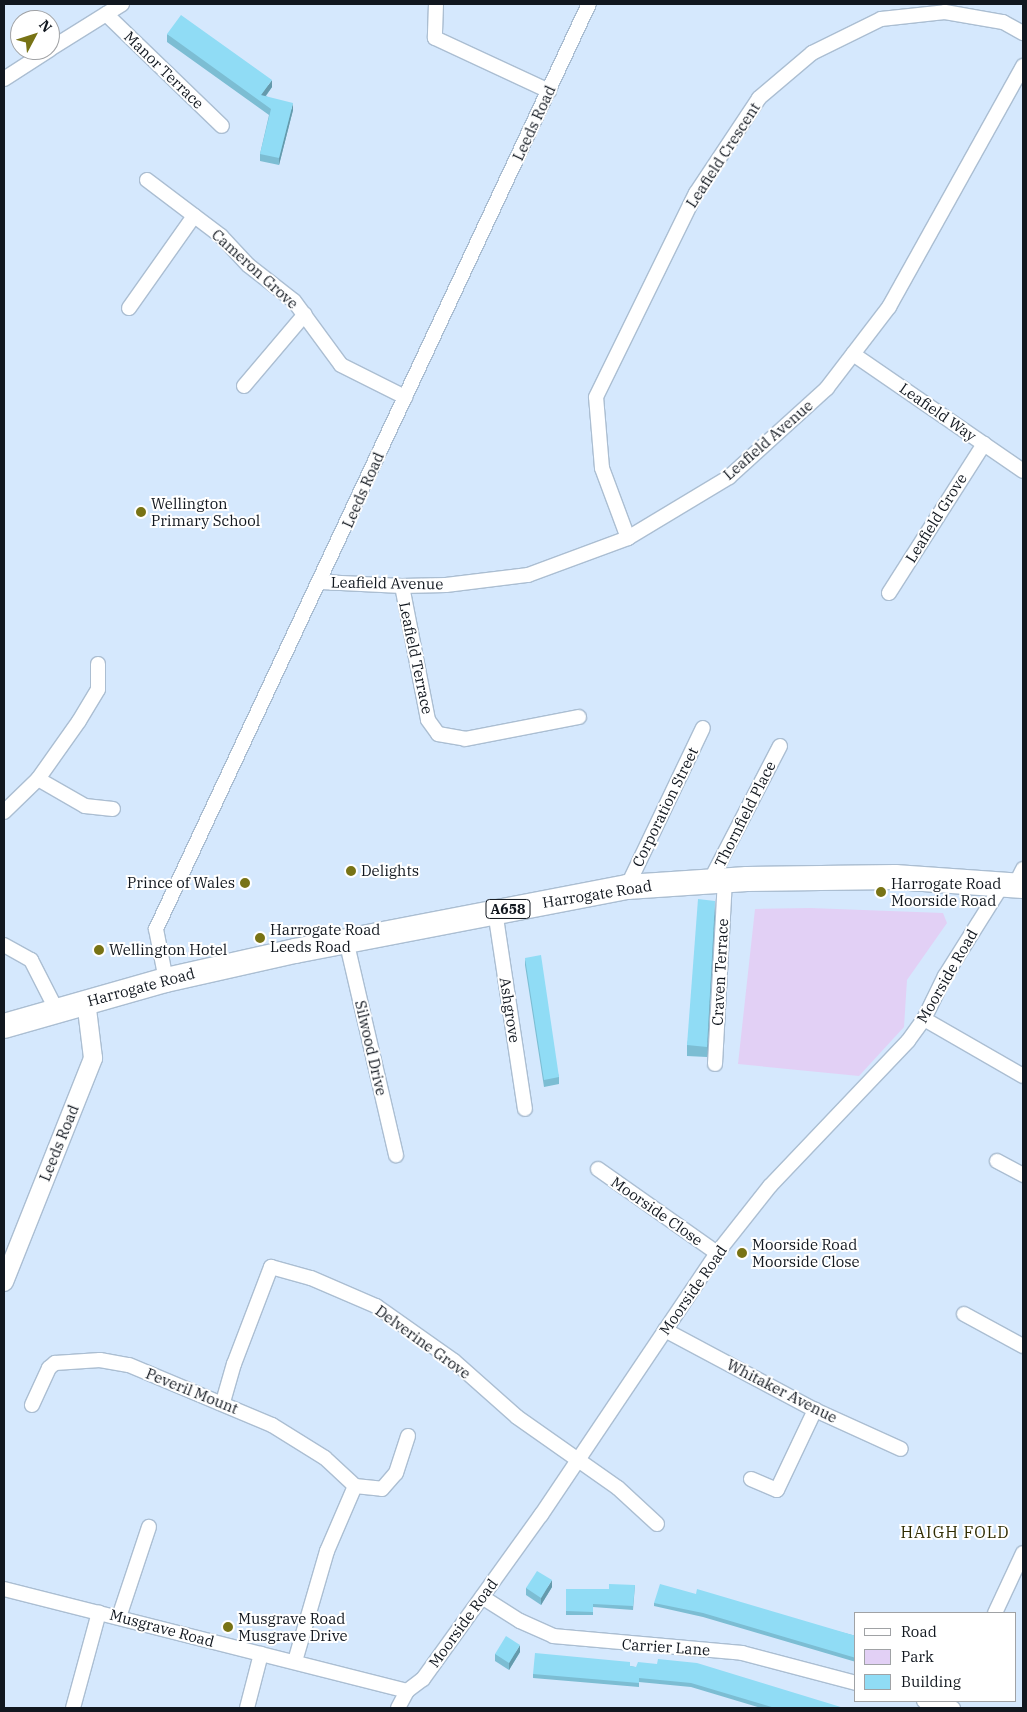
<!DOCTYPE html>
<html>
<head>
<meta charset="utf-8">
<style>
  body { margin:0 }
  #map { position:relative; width:1027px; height:1712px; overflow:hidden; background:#d5e8fd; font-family:"IBM Plex Serif",serif }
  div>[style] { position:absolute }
  .green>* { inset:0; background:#e2d0f5 }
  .roads { filter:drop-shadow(1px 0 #abbed2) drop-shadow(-1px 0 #abbed2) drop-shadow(0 1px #abbed2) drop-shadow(0 -1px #abbed2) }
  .minor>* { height:14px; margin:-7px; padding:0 7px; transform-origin:7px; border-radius:7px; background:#fff }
  .tertiary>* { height:18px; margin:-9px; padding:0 9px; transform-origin:9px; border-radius:9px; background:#fff }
  .trunk>* { height:24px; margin:-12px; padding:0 12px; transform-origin:12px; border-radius:12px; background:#fff }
  .wall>* { inset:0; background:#7cbdd3 }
  .shaded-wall>* { inset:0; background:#659aac }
  .building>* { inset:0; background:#90dcf5 }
  .dots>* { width:14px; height:14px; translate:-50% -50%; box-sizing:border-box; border:2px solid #fff; border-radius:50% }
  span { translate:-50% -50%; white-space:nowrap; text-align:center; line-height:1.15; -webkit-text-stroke:4px #fff; paint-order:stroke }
  .shield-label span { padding:1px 4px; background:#fff; border:1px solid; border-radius:4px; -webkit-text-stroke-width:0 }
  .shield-label { font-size:14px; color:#11171f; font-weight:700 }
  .street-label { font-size:15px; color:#11171f }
  .poi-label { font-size:15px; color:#11171f }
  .left { translate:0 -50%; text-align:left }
  .right { translate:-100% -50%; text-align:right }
  .neighbourhood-label { font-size:16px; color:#2e2b00; letter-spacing:1px }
  .frame { position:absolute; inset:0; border:5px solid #11171f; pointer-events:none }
  .legend { position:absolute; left:854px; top:1612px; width:162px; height:90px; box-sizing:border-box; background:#fff; border:1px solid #a0a2a5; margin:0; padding:6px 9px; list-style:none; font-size:15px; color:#11171f }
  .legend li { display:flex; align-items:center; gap:10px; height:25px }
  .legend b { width:25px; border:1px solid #a0a2a5 }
  .north { position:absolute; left:10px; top:10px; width:50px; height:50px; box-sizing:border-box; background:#fff; border:1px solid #a0a2a5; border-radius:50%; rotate:50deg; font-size:14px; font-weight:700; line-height:20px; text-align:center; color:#11171f }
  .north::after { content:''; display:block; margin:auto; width:18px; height:22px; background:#787315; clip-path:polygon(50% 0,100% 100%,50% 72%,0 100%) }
</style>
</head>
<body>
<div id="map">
  <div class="green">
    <i style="clip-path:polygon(810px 908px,943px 913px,947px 923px,907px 980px,904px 1027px,859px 1076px,738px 1064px,755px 909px)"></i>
  </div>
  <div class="roads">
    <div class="minor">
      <i style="left:436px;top:4px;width:34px;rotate:92deg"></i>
      <i style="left:435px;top:38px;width:126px;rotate:24.9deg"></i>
      <i style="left:106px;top:14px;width:161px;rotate:44deg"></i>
      <i style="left:50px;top:49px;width:85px;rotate:-32deg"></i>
      <i style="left:4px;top:79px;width:54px;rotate:-32.8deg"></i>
      <i style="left:147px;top:180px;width:93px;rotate:37.1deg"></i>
      <i style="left:221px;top:236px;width:40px;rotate:47deg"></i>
      <i style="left:248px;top:265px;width:58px;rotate:38deg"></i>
      <i style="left:294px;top:301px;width:79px;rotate:53.7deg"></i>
      <i style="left:341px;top:365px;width:72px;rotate:26.6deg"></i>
      <i style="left:129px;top:308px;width:113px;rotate:-54.8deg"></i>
      <i style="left:853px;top:354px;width:206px;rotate:34.5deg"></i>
      <i style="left:244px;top:386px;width:94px;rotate:-49.7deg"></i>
      <i style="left:628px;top:538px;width:75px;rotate:-110.4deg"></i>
      <i style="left:602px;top:468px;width:71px;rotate:-94.8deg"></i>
      <i style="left:596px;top:397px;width:227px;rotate:-63.9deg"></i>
      <i style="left:696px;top:193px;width:114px;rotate:-56.4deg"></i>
      <i style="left:759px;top:98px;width:70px;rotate:-40.3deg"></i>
      <i style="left:812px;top:53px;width:77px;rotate:-26.2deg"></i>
      <i style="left:881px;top:19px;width:64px;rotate:-6.2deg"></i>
      <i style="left:945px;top:12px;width:59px;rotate:9.8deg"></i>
      <i style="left:1003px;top:22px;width:23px;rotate:29deg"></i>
      <i style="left:321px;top:582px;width:81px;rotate:2.8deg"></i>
      <i style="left:402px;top:586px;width:44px;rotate:-1.3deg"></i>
      <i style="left:446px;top:585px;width:83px;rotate:-7deg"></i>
      <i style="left:528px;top:575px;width:107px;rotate:-20.3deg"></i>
      <i style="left:628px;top:538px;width:118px;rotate:-31.1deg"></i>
      <i style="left:729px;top:477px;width:132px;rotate:-42.2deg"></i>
      <i style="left:827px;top:388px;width:102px;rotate:-52.6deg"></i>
      <i style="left:889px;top:307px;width:276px;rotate:-60.9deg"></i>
      <i style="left:402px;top:586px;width:136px;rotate:79deg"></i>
      <i style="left:428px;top:720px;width:17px;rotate:54deg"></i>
      <i style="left:438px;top:734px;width:27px;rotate:10deg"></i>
      <i style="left:465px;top:739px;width:116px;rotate:-10.9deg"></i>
      <i style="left:889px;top:593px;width:177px;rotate:-57.5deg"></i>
      <i style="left:38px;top:779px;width:54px;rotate:29.9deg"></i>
      <i style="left:85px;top:806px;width:28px;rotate:6deg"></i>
      <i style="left:4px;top:812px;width:47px;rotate:-44.1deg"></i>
      <i style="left:38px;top:779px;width:71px;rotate:-54.7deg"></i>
      <i style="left:79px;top:721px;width:37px;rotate:-59deg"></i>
      <i style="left:98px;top:689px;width:25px;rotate:-90deg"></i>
      <i style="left:710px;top:881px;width:152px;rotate:-62.6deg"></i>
      <i style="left:1015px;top:885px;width:18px;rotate:-63deg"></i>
      <i style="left:627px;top:887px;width:176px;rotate:-64.5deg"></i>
      <i style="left:495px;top:911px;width:200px;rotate:81.4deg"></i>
      <i style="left:346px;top:940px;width:221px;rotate:76.9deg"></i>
      <i style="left:4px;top:945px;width:31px;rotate:29deg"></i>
      <i style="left:31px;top:960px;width:57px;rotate:63deg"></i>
      <i style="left:166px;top:980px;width:52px;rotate:-101.1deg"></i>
      <i style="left:156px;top:929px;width:1021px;rotate:-64.92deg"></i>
      <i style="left:924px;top:1019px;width:114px;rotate:29.9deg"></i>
      <i style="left:715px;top:1064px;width:184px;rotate:-86.9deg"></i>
      <i style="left:997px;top:1161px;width:30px;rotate:28deg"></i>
      <i style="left:598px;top:1169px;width:146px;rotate:35.2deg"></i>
      <i style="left:964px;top:1314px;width:67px;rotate:28.5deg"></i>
      <i style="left:665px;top:1330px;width:170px;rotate:28.1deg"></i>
      <i style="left:815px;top:1410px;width:94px;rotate:24.4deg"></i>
      <i style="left:223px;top:1402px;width:40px;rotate:-74deg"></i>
      <i style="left:234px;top:1364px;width:104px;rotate:-69.1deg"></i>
      <i style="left:271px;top:1267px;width:41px;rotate:15.4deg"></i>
      <i style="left:311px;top:1278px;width:71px;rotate:23.3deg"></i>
      <i style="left:376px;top:1306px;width:95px;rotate:35.2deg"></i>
      <i style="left:454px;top:1361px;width:84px;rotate:41.6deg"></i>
      <i style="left:517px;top:1417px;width:123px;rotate:35.1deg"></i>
      <i style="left:618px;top:1488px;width:53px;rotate:42.7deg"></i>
      <i style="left:32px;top:1405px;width:41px;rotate:-65.3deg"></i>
      <i style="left:49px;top:1368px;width:8px;rotate:-40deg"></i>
      <i style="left:55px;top:1363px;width:45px;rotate:-3.8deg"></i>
      <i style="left:100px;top:1360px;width:29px;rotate:10deg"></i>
      <i style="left:129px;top:1365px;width:155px;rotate:22.8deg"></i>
      <i style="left:272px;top:1425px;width:62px;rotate:31.9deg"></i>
      <i style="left:325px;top:1458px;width:41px;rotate:43deg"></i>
      <i style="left:355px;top:1486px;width:71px;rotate:113.3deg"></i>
      <i style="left:327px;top:1551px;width:115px;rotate:106.2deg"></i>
      <i style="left:751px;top:1479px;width:28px;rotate:23deg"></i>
      <i style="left:777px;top:1490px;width:89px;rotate:-64.6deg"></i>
      <i style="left:355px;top:1486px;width:27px;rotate:6deg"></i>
      <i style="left:382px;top:1489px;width:21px;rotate:-49deg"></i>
      <i style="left:396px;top:1473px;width:39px;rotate:-72deg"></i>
      <i style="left:4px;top:1589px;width:416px;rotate:14.2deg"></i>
      <i style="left:482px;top:1597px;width:45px;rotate:32.3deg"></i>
      <i style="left:520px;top:1621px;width:36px;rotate:24deg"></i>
      <i style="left:553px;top:1636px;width:190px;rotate:5.1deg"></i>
      <i style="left:742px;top:1653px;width:118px;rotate:14.7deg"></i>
      <i style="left:995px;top:1613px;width:66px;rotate:-65deg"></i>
      <i style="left:119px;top:1617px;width:95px;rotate:-71.6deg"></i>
      <i style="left:924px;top:1701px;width:30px;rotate:14deg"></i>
      <i style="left:73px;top:1708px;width:99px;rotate:-74.8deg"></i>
      <i style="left:247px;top:1708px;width:56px;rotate:-75.5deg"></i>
      <i style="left:398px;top:1708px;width:19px;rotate:-62deg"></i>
      <i style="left:407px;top:1691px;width:20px;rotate:-37deg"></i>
      <i style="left:423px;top:1679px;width:202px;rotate:-54.3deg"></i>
      <i style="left:541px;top:1515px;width:316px;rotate:-56.1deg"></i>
      <i style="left:717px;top:1253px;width:85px;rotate:-51.7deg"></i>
      <i style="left:770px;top:1186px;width:200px;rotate:-46.4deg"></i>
      <i style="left:908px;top:1041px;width:27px;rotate:-54deg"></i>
      <i style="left:924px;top:1019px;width:48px;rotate:-64deg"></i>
      <i style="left:945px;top:976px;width:109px;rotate:-57.8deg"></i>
    </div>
    <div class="tertiary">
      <i style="left:4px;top:1282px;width:241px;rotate:-68.3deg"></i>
      <i style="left:93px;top:1058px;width:57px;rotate:-97deg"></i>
    </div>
    <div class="trunk">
      <i style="left:4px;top:1026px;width:168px;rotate:-15.9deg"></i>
      <i style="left:166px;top:980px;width:132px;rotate:-12.7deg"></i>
      <i style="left:295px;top:951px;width:338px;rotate:-10.9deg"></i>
      <i style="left:627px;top:887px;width:120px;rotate:-3.8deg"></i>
      <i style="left:747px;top:879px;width:148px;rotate:-0.8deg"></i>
      <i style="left:895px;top:877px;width:128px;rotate:4deg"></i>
    </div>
  </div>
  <div class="wall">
    <i style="clip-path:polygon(167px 34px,272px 87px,266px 96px,293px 110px,279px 165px,260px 161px,260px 154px,269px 115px,167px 42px)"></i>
    <i style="clip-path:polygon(715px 911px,707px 1057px,687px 1056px,687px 1045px)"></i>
    <i style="clip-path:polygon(525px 958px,559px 1077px,559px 1084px,544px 1087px,525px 965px)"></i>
    <i style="clip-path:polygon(635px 1585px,633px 1610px,593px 1607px,593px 1615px,566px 1615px,566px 1589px,609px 1589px)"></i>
    <i style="clip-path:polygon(552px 1587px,541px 1605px,526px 1595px,526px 1588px)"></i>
    <i style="clip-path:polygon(696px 1594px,856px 1636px,856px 1662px,703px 1617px,654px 1606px,654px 1603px)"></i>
    <i style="clip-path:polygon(520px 1652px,509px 1670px,495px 1661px,495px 1654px)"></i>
    <i style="clip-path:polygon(630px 1666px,844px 1708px,761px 1708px,691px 1687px,639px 1682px,639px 1687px,533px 1678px,533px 1674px)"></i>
  </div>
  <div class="shaded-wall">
    <i style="clip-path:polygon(272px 80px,272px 87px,261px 102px,261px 95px)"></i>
    <i style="clip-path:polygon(293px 103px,293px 110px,279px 165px,279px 158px)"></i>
    <i style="clip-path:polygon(715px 901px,715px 911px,707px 1057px,707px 1047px)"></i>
    <i style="clip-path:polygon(552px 1580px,552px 1587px,541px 1605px,541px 1598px)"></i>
    <i style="clip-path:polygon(520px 1645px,520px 1652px,509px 1670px,509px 1663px)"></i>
  </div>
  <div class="building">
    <i style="clip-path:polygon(181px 15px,272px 80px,261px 95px,293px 103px,279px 158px,260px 154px,271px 109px,167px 34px)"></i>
    <i style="clip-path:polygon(698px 899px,715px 901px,707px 1047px,687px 1045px)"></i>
    <i style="clip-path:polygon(541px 955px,559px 1077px,544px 1080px,525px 958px)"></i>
    <i style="clip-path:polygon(537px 1571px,552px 1580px,541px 1598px,526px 1588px)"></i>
    <i style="clip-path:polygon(609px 1584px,635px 1585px,633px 1606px,593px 1604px,593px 1612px,566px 1611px,566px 1589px,609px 1589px)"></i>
    <i style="clip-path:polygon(660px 1584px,696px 1594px,697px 1589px,856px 1636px,856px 1658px,703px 1613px,654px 1603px)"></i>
    <i style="clip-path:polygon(506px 1636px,520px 1645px,509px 1663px,495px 1654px)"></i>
    <i style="clip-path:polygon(535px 1653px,630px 1662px,630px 1666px,636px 1667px,638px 1662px,657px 1664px,658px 1659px,697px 1663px,844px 1708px,775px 1708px,691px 1683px,639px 1678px,639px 1683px,533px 1674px)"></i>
  </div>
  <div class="dots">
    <i style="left:141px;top:512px;background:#787315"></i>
    <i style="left:351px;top:871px;background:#787315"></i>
    <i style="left:245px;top:883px;background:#787315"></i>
    <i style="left:881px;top:892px;background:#787315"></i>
    <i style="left:260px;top:938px;background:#787315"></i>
    <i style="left:99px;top:950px;background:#787315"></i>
    <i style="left:742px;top:1253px;background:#787315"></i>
    <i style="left:228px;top:1627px;background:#787315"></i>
  </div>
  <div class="shield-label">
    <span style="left:508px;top:909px">A658</span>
  </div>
  <div class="street-label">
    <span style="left:164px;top:70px;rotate:44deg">Manor Terrace</span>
    <span style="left:534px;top:123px;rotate:-65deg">Leeds Road</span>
    <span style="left:723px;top:155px;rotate:-57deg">Leafield Crescent</span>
    <span style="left:255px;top:269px;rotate:42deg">Cameron Grove</span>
    <span style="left:938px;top:412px;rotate:35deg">Leafield Way</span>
    <span style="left:768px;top:440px;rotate:-41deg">Leafield Avenue</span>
    <span style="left:363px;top:490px;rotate:-66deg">Leeds Road</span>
    <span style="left:936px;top:518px;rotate:-58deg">Leafield Grove</span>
    <span style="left:387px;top:583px;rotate:1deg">Leafield Avenue</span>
    <span style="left:416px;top:658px;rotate:78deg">Leafield Terrace</span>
    <span style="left:665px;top:807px;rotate:-64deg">Corporation Street</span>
    <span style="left:745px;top:814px;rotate:-63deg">Thornfield Place</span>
    <span style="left:597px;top:894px;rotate:-9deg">Harrogate Road</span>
    <span style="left:720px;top:972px;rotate:-87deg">Craven Terrace</span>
    <span style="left:947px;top:976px;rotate:-60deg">Moorside Road</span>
    <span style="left:141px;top:987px;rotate:-15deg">Harrogate Road</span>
    <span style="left:510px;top:1010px;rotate:81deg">Ashgrove</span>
    <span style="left:371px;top:1048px;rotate:77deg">Silwood Drive</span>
    <span style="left:59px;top:1143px;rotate:-68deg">Leeds Road</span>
    <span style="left:657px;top:1211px;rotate:35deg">Moorside Close</span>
    <span style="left:693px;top:1290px;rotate:-55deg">Moorside Road</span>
    <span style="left:423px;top:1342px;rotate:36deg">Delverine Grove</span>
    <span style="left:192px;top:1391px;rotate:22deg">Peveril Mount</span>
    <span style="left:782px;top:1391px;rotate:27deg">Whitaker Avenue</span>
    <span style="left:463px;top:1623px;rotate:-54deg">Moorside Road</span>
    <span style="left:162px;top:1628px;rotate:15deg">Musgrave Road</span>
    <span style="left:666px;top:1647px;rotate:4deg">Carrier Lane</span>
  </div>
  <div class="poi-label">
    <span class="left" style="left:151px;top:512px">Wellington<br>Primary School</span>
    <span class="left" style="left:361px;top:871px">Delights</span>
    <span class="right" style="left:235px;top:883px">Prince of Wales</span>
    <span class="left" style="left:891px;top:892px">Harrogate Road<br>Moorside Road</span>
    <span class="left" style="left:270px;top:938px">Harrogate Road<br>Leeds Road</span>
    <span class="left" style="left:109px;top:950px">Wellington Hotel</span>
    <span class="left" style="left:752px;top:1253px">Moorside Road<br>Moorside Close</span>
    <span class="left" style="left:238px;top:1627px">Musgrave Road<br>Musgrave Drive</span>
  </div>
  <div class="neighbourhood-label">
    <span style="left:955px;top:1532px">HAIGH FOLD</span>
  </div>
  <div class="frame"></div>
  <ul class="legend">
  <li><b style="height:6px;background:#fff"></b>Road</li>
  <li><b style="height:14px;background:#e2d0f5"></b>Park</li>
  <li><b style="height:14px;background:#90dcf5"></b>Building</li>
  </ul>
  <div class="north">N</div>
</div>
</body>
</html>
